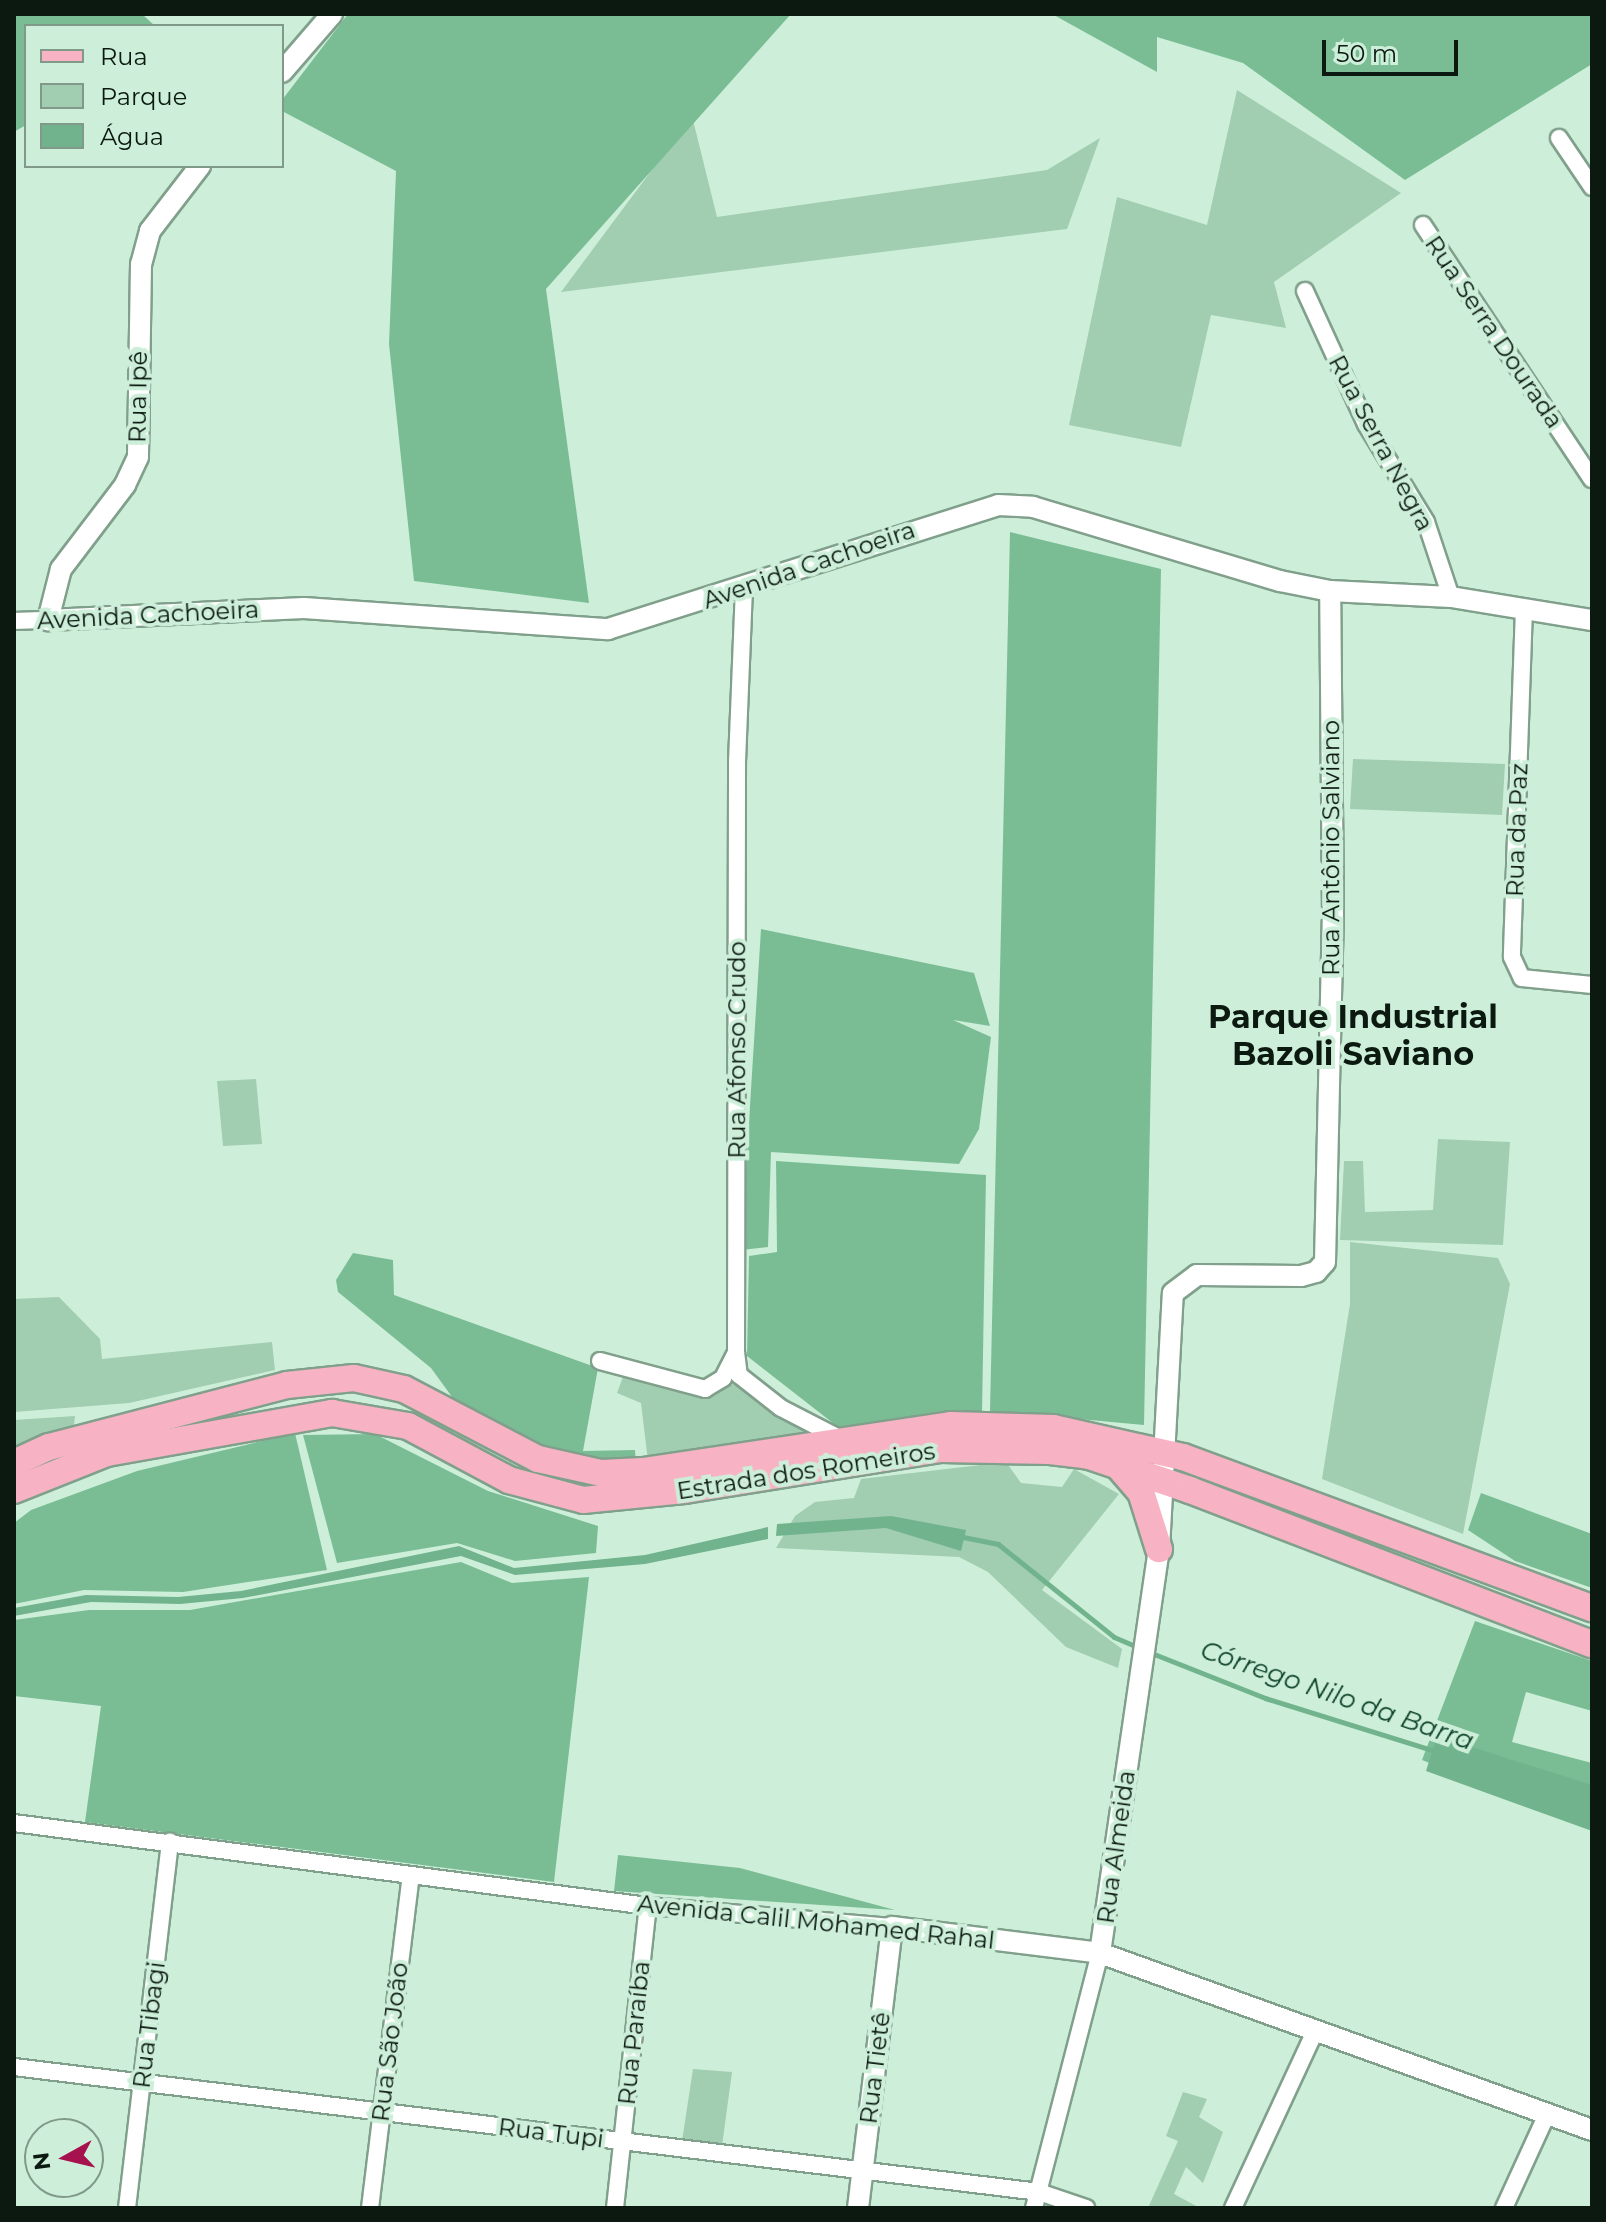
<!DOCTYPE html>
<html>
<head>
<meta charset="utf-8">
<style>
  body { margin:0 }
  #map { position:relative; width:1606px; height:2222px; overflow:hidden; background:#cdefd9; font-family:Montserrat,sans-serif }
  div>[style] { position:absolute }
  .green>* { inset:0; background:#a1cdb1 }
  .forest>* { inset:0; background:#7abd95 }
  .water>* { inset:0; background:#71b38c }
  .stream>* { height:5px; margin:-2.5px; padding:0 2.5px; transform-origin:2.5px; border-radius:2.5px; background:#71b38c }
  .roads { filter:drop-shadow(2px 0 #80a08b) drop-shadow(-2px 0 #80a08b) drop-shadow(0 2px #80a08b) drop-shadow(0 -2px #80a08b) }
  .minor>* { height:16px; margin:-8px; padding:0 8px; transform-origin:8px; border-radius:8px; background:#fff }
  .tertiary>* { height:20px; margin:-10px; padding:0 10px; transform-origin:10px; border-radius:10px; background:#fff }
  .primary>* { height:26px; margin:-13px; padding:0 13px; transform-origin:13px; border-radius:13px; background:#f7b3c4 }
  span { translate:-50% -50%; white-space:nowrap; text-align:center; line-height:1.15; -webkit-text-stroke:8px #cdefd9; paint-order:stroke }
  .street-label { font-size:24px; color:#0c1911 }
  .water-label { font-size:26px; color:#0e4329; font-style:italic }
  .district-label { font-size:32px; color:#0c1911; font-weight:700 }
  .frame { position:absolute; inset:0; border:16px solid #0c1911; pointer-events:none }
  .legend { position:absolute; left:24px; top:24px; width:260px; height:144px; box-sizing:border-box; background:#cdefd9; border:2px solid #809989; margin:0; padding:10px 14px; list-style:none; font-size:24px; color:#0c1911 }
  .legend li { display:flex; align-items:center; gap:16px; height:40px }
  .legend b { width:40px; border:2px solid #809989 }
  .north { position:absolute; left:24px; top:2118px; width:80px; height:80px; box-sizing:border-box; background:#cdefd9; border:2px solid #809989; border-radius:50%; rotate:262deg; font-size:22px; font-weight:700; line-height:32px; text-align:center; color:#0c1911 }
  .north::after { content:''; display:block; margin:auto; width:28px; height:36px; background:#a6124d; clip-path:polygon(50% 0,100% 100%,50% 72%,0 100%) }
  .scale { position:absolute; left:1322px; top:40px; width:136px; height:36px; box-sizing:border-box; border:4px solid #0c1911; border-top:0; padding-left:10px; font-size:24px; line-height:28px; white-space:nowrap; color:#0c1911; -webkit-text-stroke:6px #cdefd9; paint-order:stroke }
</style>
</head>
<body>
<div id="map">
  <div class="green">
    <i style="clip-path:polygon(1237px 90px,1401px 193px,1274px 282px,1286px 328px,1211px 315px,1181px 447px,1069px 425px,1117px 197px,1207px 225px)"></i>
    <i style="clip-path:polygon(692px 116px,717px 217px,1047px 170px,1100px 138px,1067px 229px,561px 292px)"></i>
    <i style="clip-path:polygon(1353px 759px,1505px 764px,1502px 815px,1350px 809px)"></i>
    <i style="clip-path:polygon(256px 1079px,262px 1144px,223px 1146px,217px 1081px)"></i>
    <i style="clip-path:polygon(1438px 1139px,1510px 1142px,1503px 1245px,1340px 1240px,1344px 1161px,1363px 1161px,1365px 1212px,1433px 1210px)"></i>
    <i style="clip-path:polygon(1350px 1242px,1498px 1258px,1510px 1284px,1463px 1534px,1322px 1479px,1350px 1304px)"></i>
    <i style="clip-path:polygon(59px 1297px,100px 1339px,102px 1359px,272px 1342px,275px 1370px,129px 1403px,14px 1412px,14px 1299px)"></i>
    <i style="clip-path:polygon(624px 1374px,700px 1398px,736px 1383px,775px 1416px,822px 1439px,648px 1461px,641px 1403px,617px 1393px)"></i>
    <i style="clip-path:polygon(75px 1416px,73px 1434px,14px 1454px,14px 1420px)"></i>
    <i style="clip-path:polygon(1006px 1462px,1021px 1483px,1062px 1487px,1074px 1469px,1119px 1494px,1042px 1590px,1122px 1649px,1118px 1668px,1066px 1647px,988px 1572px,959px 1557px,776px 1548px,795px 1516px,815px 1502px,854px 1498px,861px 1479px)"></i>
    <i style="clip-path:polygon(693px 2069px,732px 2072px,722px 2146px,682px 2141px)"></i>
    <i style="clip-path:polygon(1183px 2092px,1207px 2099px,1199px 2117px,1223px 2132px,1203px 2183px,1186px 2167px,1174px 2194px,1200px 2208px,1148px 2208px,1178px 2141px,1166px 2136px)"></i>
  </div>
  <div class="forest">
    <i style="clip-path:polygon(14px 14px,142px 14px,155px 26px,26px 26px,26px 125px,14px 132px)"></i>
    <i style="clip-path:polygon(348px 14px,791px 14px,546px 289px,589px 603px,414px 581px,389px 344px,396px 171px,282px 111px,282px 100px)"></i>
    <i style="clip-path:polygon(1052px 14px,1592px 14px,1592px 64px,1405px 180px,1243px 63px,1157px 37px,1157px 72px)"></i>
    <i style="clip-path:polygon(1010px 532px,1161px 569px,1144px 1425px,990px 1411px)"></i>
    <i style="clip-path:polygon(761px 929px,974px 973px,990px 1026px,953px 1020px,991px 1037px,979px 1129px,959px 1164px,771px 1152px,768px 1247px,741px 1250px)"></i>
    <i style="clip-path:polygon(776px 1161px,986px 1175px,982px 1415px,847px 1434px,747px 1356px,749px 1256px,777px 1252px)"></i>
    <i style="clip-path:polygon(353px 1253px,393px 1260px,394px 1295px,598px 1368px,583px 1451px,635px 1450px,636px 1466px,545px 1456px,463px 1412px,431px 1368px,338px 1292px,336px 1280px)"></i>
    <i style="clip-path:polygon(295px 1433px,327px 1570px,183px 1592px,84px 1590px,14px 1604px,14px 1523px,31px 1510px,137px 1471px)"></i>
    <i style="clip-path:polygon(375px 1434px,488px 1491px,598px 1526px,596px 1553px,515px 1561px,457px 1543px,337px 1563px,303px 1435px)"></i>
    <i style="clip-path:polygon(1481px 1493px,1592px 1534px,1592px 1588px,1515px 1561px,1468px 1530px)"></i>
    <i style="clip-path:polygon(461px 1562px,512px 1583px,589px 1577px,554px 1882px,85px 1822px,101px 1706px,14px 1696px,14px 1620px,89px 1610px,190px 1610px)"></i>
    <i style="clip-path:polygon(1475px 1621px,1592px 1661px,1592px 1711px,1526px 1692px,1512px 1742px,1592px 1763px,1592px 1828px,1422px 1760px)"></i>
    <i style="clip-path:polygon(618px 1855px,740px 1868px,895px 1910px,614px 1891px)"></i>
  </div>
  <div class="water">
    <i style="clip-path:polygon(891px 1516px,966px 1530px,961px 1551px,886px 1528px,776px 1536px,777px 1524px)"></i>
    <i style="clip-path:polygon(768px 1527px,768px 1539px,645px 1564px,515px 1575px,461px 1556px,243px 1598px,180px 1604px,91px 1602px,14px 1616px,14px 1608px,86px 1595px,178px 1597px,241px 1591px,459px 1546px,514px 1568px,645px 1555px)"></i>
    <i style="clip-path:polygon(1437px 1736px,1592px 1785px,1592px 1831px,1426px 1771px)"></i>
  </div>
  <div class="stream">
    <i style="left:958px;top:1536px;width:41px;rotate:11.3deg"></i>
    <i style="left:998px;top:1544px;width:149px;rotate:38.7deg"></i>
    <i style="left:1114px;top:1637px;width:28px;rotate:23deg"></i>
    <i style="left:1149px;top:1652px;width:125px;rotate:21.6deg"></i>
    <i style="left:1265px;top:1698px;width:181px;rotate:17.3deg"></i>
  </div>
  <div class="roads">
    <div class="minor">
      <i style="left:1559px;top:138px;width:59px;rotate:56deg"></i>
      <i style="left:1423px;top:225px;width:305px;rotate:56.4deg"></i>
      <i style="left:1305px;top:291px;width:146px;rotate:65.4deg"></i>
      <i style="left:1366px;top:424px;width:115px;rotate:58.5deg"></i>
      <i style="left:1426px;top:522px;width:79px;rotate:71.6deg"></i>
      <i style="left:1524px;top:608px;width:349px;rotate:92deg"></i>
      <i style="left:1512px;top:957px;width:23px;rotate:65deg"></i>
      <i style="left:1522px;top:978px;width:70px;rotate:5.7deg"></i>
      <i style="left:14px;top:621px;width:34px;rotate:-2deg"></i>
      <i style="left:736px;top:1352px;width:23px;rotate:83deg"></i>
      <i style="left:739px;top:1375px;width:53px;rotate:38.2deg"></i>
      <i style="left:781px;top:1408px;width:70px;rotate:27.3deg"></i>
      <i style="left:600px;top:1361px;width:109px;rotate:14.9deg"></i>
      <i style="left:705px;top:1389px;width:21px;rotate:-31deg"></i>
      <i style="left:723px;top:1378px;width:29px;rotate:-63deg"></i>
      <i style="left:736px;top:1352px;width:590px;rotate:-89.9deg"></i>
      <i style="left:737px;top:762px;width:174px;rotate:-87.7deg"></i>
      <i style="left:14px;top:1823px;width:639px;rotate:7.46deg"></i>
      <i style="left:648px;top:1906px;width:245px;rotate:4.9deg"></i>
      <i style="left:14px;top:2067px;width:1033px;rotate:6.95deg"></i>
      <i style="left:1039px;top:2192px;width:50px;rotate:18.8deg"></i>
      <i style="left:127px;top:2208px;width:369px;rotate:-83.3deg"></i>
      <i style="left:370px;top:2208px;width:335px;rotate:-83deg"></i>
      <i style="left:615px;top:2208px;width:304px;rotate:-83.8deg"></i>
      <i style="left:1034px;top:2208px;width:263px;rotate:-75.5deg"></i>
      <i style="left:1233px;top:2208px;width:195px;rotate:-65.1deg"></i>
      <i style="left:1504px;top:2208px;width:103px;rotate:-65.4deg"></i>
    </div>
    <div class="tertiary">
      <i style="left:282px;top:72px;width:77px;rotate:-49.2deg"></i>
      <i style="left:200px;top:166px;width:82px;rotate:127.6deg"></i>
      <i style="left:150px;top:231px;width:34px;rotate:105deg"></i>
      <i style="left:141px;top:264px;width:193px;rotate:90.9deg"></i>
      <i style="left:138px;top:457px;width:31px;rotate:115deg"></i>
      <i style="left:125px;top:485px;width:106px;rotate:127.3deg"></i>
      <i style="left:61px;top:569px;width:53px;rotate:104.3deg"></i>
      <i style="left:48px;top:620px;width:256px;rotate:-2.7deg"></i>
      <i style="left:304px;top:608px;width:305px;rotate:4deg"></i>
      <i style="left:608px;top:629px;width:409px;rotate:-17.6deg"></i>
      <i style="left:998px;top:505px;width:35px;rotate:3deg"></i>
      <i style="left:1033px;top:507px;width:258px;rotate:16.7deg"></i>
      <i style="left:1280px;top:581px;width:51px;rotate:11.3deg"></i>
      <i style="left:1330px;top:591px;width:121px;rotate:2.8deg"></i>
      <i style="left:1451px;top:597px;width:143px;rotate:9.3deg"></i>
      <i style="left:1100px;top:1953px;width:408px;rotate:-81.7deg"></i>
      <i style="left:1159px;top:1549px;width:256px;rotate:-86.9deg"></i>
      <i style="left:1173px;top:1293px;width:30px;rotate:-37deg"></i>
      <i style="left:1197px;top:1275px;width:104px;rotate:0.6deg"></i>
      <i style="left:1301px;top:1276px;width:16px;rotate:-15deg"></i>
      <i style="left:1316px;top:1272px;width:13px;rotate:-48deg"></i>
      <i style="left:1325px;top:1262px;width:347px;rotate:-88.7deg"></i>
      <i style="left:1333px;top:915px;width:324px;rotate:-90.5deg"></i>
      <i style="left:858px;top:2208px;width:283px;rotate:-83.1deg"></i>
      <i style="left:892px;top:1927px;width:210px;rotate:7.1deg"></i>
      <i style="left:1100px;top:1953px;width:523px;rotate:19.79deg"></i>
    </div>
    <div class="primary">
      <i style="left:14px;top:1463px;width:38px;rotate:-25deg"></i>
      <i style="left:49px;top:1447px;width:246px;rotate:-14.6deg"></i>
      <i style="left:287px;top:1385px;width:67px;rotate:-6deg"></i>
      <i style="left:354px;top:1378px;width:51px;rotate:12.4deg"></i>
      <i style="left:404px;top:1389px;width:151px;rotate:27.6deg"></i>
      <i style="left:538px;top:1459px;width:65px;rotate:12.5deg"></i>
      <i style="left:601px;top:1473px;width:42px;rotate:-2.7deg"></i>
      <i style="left:643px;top:1471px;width:311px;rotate:-8.5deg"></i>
      <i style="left:951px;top:1425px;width:102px;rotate:1.7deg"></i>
      <i style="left:1053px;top:1428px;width:133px;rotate:12.6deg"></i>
      <i style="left:1183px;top:1457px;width:436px;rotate:20.3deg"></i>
      <i style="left:1119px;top:1467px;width:33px;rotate:49deg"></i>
      <i style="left:1141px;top:1492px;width:60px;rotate:72.5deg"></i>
      <i style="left:14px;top:1490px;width:100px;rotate:-21.7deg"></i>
      <i style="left:107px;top:1453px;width:229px;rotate:-10.1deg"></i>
      <i style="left:332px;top:1413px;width:77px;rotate:9.7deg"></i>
      <i style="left:408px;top:1426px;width:115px;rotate:28.1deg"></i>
      <i style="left:509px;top:1480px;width:77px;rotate:15.1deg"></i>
      <i style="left:583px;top:1500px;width:102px;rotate:-5.6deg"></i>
      <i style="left:685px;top:1490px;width:259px;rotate:-9.1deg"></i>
      <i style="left:941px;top:1449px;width:109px;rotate:1.1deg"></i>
      <i style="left:1050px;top:1451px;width:39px;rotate:7deg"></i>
      <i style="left:1089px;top:1456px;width:107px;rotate:18.6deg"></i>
      <i style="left:1190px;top:1490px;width:430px;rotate:21deg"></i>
    </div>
  </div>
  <div class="street-label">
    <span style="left:1494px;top:332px;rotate:56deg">Rua Serra Dourada</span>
    <span style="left:138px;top:397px;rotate:-89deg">Rua Ipê</span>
    <span style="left:1381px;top:443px;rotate:62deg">Rua Serra Negra</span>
    <span style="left:809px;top:565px;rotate:-19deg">Avenida Cachoeira</span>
    <span style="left:148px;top:615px;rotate:-3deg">Avenida Cachoeira</span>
    <span style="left:1517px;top:830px;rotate:-88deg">Rua da Paz</span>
    <span style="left:1331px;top:848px;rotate:-90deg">Rua Antônio Salviano</span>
    <span style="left:737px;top:1050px;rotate:-90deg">Rua Afonso Crudo</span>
    <span style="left:806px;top:1471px;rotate:-9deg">Estrada dos Romeiros</span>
    <span style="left:1116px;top:1847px;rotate:-82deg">Rua Almeida</span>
    <span style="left:816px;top:1922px;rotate:6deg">Avenida Calil Mohamed Rahal</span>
    <span style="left:149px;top:2025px;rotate:-83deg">Rua Tibagi</span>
    <span style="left:634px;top:2033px;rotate:-84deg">Rua Paraíba</span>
    <span style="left:390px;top:2042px;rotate:-83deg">Rua São João</span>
    <span style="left:875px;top:2068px;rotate:-83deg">Rua Tietê</span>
    <span style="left:551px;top:2133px;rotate:7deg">Rua Tupi</span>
  </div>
  <div class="water-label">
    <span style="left:1337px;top:1696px;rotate:19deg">Córrego Nilo da Barra</span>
  </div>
  <div class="district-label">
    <span style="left:1353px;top:1036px">Parque Industrial<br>Bazoli Saviano</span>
  </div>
  <div class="frame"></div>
  <ul class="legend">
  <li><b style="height:10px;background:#f7b3c4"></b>Rua</li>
  <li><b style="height:22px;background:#a1cdb1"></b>Parque</li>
  <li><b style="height:22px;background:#71b38c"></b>Água</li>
  </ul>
  <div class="north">N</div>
  <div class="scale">50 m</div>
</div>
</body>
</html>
